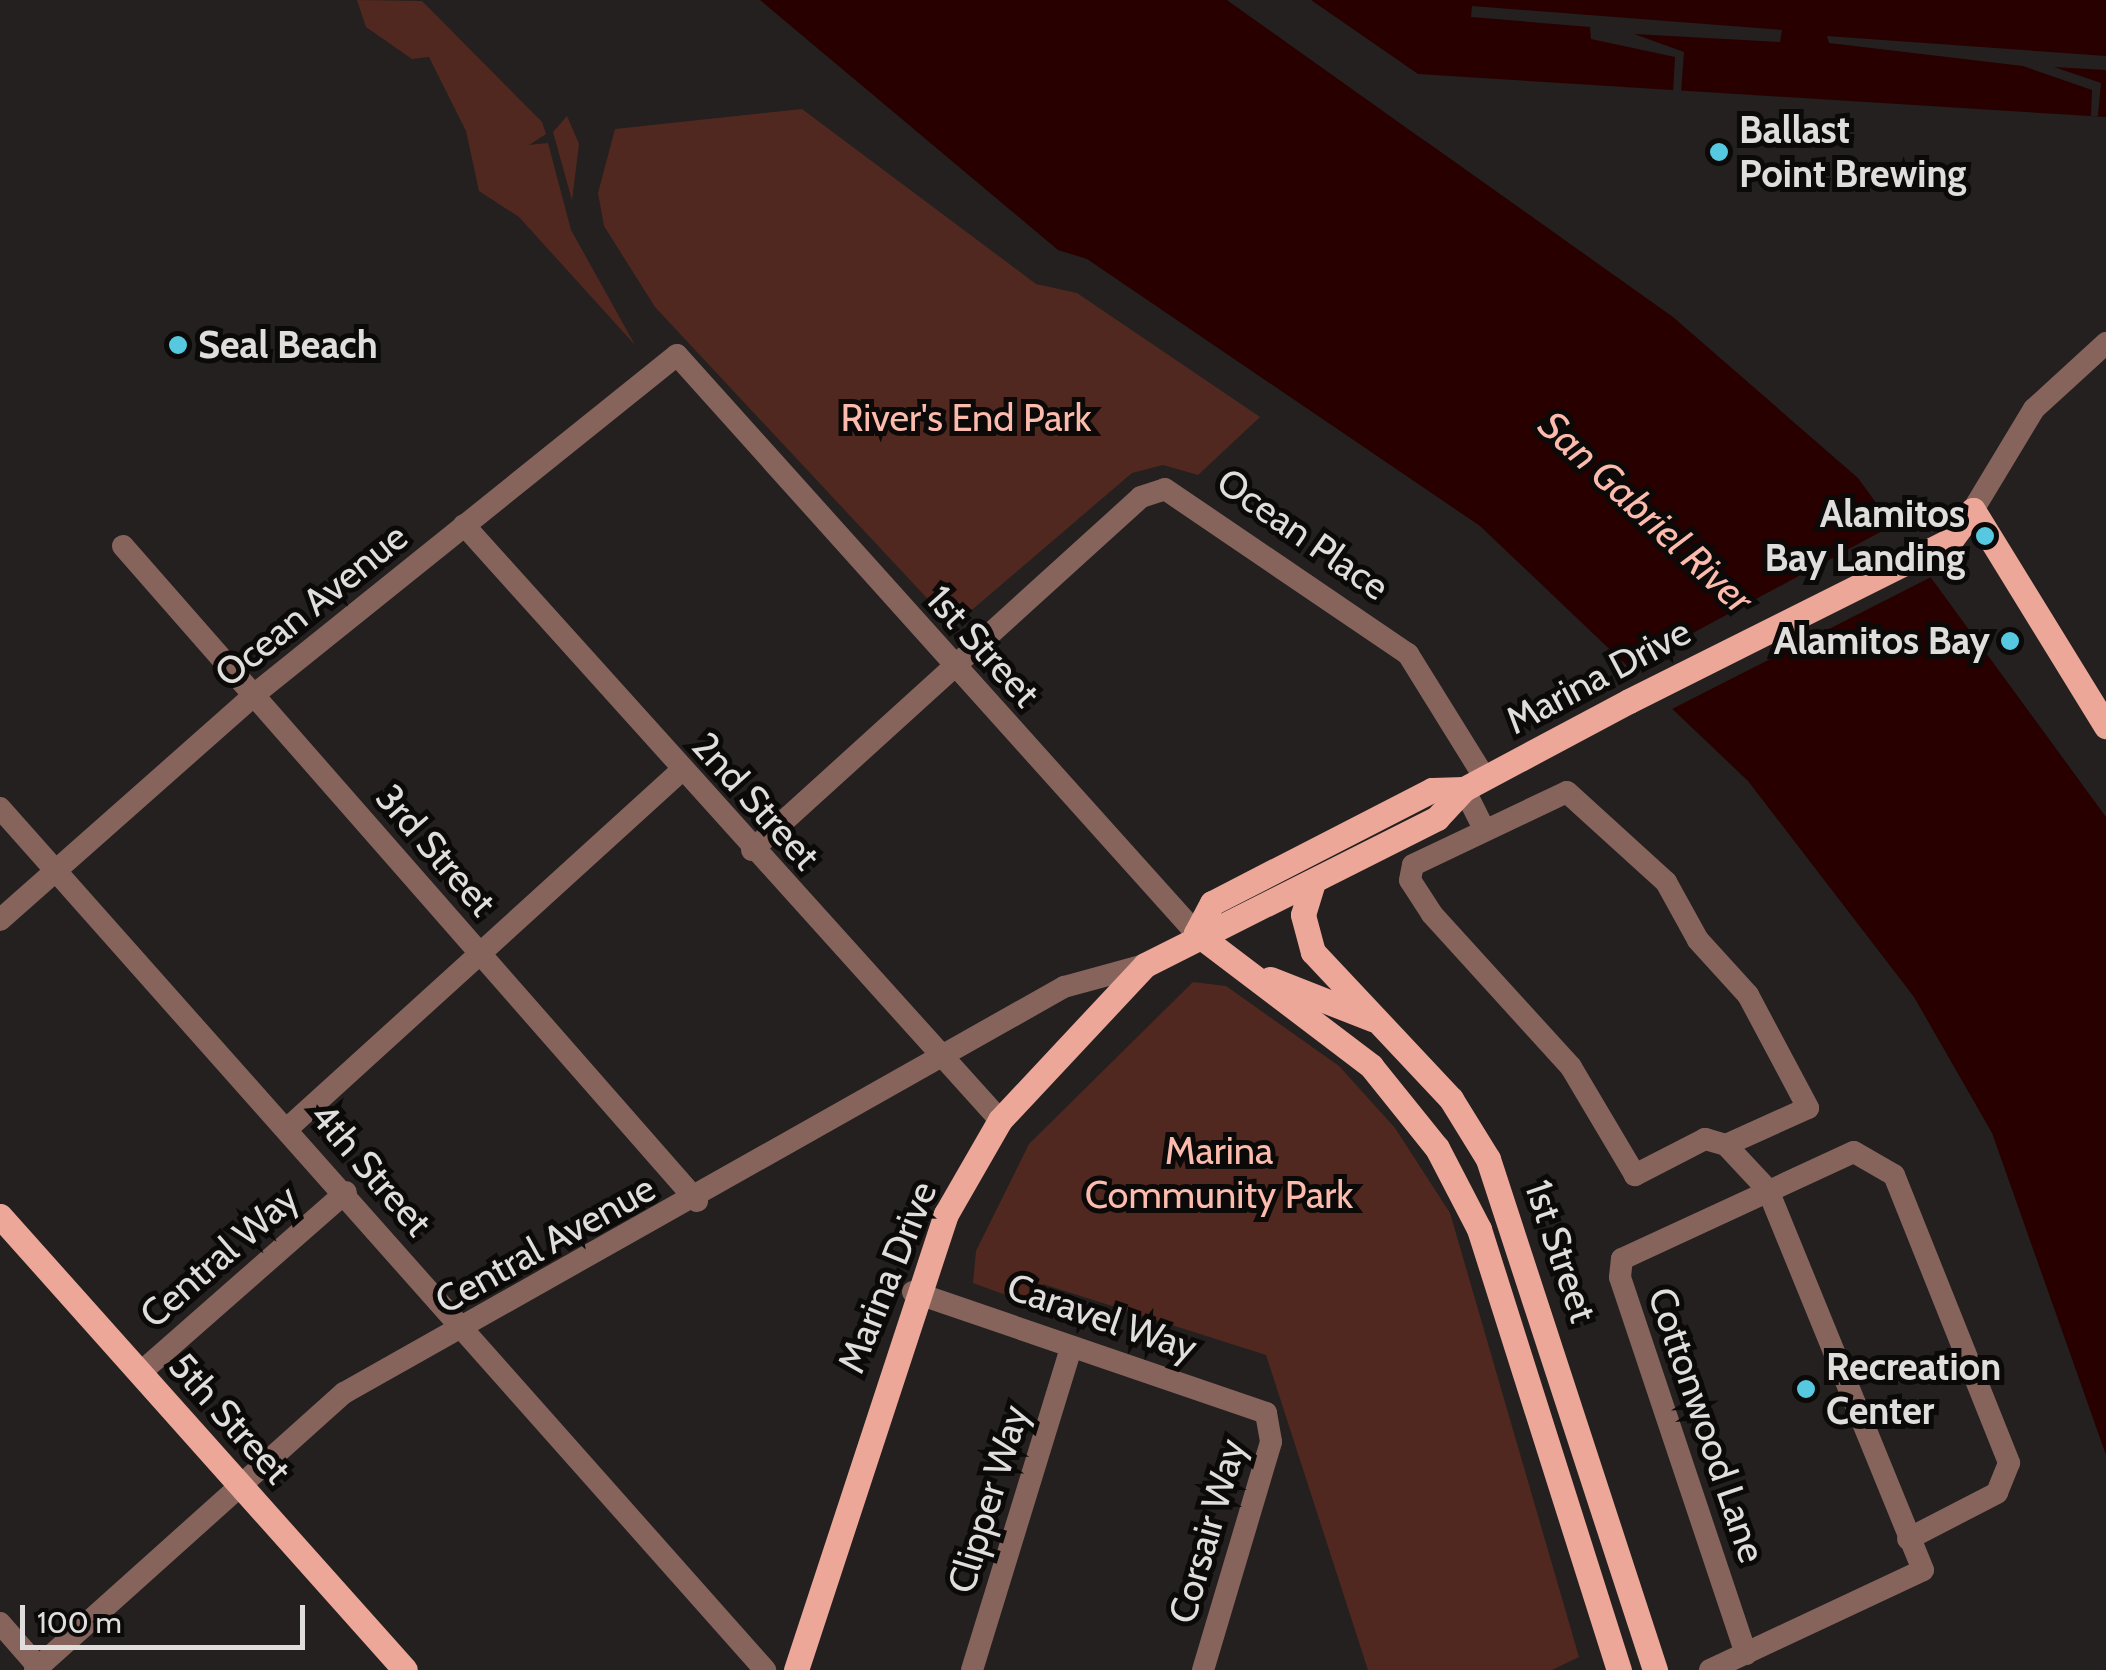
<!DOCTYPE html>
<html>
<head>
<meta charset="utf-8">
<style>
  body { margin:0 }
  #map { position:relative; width:2106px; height:1670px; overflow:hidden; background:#23201f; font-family:Cabin,sans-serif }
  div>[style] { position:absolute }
  .green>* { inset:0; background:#51281f }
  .water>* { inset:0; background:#280000 }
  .pier>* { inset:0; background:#23201f }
  .minor>* { height:22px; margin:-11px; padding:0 11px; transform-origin:11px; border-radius:11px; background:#86645c }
  .major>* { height:25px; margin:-12.5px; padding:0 12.5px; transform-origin:12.5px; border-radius:12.5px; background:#eda798 }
  .dots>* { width:28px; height:28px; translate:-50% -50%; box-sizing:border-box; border:5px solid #0b0a09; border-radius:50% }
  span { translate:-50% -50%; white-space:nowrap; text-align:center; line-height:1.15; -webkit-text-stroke:10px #0b0a09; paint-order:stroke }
  .poi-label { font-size:38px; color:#e0dddd; font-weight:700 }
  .left { translate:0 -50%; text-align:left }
  .right { translate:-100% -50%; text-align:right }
  .park-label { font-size:38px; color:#fcbbad }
  .street-label { font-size:38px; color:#e0dddd }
  .water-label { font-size:40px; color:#fbbaac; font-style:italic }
  .scale { position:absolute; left:20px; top:1605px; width:285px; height:45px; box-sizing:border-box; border:5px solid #e0dddd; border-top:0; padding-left:12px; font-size:30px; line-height:35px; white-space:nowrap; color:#e0dddd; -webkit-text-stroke:8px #0b0a09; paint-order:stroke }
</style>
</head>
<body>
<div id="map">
  <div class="green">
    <i style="clip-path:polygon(357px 0,422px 1px,542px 122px,546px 134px,529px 145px,548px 143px,571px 230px,635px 345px,519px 217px,479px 191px,466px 131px,429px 57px,412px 59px,366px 27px)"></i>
    <i style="clip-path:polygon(802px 109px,1036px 284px,1077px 293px,1260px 417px,1198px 475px,1163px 465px,1132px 473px,953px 626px,655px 307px,604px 226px,598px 193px,615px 129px)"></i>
    <i style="clip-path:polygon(567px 116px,579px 144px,572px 200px,553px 132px)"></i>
    <i style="clip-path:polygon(1193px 982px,1226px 986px,1339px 1066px,1395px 1128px,1450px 1213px,1579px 1657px,1552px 1670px,1368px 1670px,1266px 1355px,1043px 1284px,1036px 1306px,973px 1283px,976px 1251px,1029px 1144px)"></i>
  </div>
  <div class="water">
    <i style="clip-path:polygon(760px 0,1227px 0,1673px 317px,1858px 478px,2106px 817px,2106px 1455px,1992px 1133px,1914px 997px,1748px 781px,1480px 526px,1087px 259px,1058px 250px)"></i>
    <i style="clip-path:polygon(1311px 0,2106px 0,2106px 117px,1418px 74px)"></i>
  </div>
  <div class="pier">
    <i style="clip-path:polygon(1227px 0,1284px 32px,1428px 137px,1425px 141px)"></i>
    <i style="clip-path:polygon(1472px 6px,1782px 30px,1780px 42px,1634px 34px,1684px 52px,1681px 93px,1673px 93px,1675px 57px,1591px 39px,1590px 27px,1471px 17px)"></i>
    <i style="clip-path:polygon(1827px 36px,2106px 56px,2106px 70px,2054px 67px,2101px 83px,2098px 116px,2091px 116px,2092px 90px,2023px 66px,1829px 43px)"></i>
    <i style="clip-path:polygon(1897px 523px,1935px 575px,1670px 710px,1628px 668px)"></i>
  </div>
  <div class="minor">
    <i style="left:1973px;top:510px;width:118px;rotate:-58.9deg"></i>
    <i style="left:2034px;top:409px;width:98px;rotate:-42.5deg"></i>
    <i style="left:464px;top:525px;width:801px;rotate:47.99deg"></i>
    <i style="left:123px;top:546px;width:871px;rotate:48.77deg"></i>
    <i style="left:1464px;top:789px;width:42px;rotate:63.4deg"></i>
    <i style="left:1567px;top:792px;width:134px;rotate:42.3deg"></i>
    <i style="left:1666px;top:882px;width:66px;rotate:61.1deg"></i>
    <i style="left:1698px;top:940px;width:74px;rotate:47.7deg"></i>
    <i style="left:1748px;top:995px;width:128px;rotate:62deg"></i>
    <i style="left:1808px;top:1108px;width:90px;rotate:155.7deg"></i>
    <i style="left:1726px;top:1145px;width:22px;rotate:-164deg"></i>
    <i style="left:1705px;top:1139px;width:79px;rotate:152.8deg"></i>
    <i style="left:1635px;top:1175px;width:126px;rotate:-120.7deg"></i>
    <i style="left:1571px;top:1067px;width:207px;rotate:-132.3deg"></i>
    <i style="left:1432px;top:914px;width:40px;rotate:-122.9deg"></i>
    <i style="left:1410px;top:880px;width:15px;rotate:-79deg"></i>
    <i style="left:1413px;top:865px;width:170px;rotate:-25.4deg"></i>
    <i style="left:0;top:808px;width:1153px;rotate:48.41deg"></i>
    <i style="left:752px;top:850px;width:525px;rotate:-42.22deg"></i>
    <i style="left:1141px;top:497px;width:25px;rotate:-18deg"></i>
    <i style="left:1165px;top:489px;width:294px;rotate:34.2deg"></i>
    <i style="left:1408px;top:654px;width:146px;rotate:58.2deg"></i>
    <i style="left:0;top:920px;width:341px;rotate:-41.5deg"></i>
    <i style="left:255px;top:694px;width:541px;rotate:-38.78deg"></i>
    <i style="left:677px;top:355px;width:777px;rotate:48.08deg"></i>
    <i style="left:288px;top:1128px;width:532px;rotate:-42.26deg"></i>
    <i style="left:913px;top:1292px;width:373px;rotate:18.9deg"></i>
    <i style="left:1266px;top:1413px;width:29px;rotate:80deg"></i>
    <i style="left:1271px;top:1442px;width:238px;rotate:106.6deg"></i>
    <i style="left:140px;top:1373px;width:274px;rotate:-41.3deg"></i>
    <i style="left:0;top:1623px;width:62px;rotate:48.9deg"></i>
    <i style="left:1746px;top:1654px;width:397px;rotate:-108.5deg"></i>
    <i style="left:1620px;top:1277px;width:18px;rotate:-84deg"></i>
    <i style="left:1622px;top:1259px;width:255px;rotate:-24.8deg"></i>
    <i style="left:1854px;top:1152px;width:46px;rotate:29.9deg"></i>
    <i style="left:1894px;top:1175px;width:310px;rotate:68.2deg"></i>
    <i style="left:2009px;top:1463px;width:32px;rotate:112deg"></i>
    <i style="left:1997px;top:1493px;width:100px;rotate:152.7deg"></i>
    <i style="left:35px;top:1670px;width:415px;rotate:-41.9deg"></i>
    <i style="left:344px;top:1393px;width:827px;rotate:-29.42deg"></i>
    <i style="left:1064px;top:987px;width:84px;rotate:-15.2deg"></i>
    <i style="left:972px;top:1670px;width:336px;rotate:-72.9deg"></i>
    <i style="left:1710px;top:1670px;width:235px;rotate:-25.1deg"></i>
    <i style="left:1923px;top:1570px;width:410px;rotate:-112.2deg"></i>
    <i style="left:1768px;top:1190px;width:62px;rotate:-133deg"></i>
  </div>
  <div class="major">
    <i style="left:1313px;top:882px;width:34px;rotate:107deg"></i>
    <i style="left:1303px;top:915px;width:38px;rotate:75deg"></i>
    <i style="left:1313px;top:952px;width:202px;rotate:46.8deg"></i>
    <i style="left:1451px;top:1099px;width:70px;rotate:58.3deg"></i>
    <i style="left:1488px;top:1159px;width:538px;rotate:71.9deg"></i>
    <i style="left:1196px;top:933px;width:220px;rotate:37.2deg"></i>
    <i style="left:1371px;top:1066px;width:105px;rotate:51.2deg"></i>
    <i style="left:1437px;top:1148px;width:91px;rotate:62.6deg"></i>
    <i style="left:1479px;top:1229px;width:463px;rotate:72.4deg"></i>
    <i style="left:1196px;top:933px;width:34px;rotate:-62deg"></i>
    <i style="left:1212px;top:903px;width:247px;rotate:-27.2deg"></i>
    <i style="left:1432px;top:790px;width:32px;rotate:-2deg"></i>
    <i style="left:1270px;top:979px;width:110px;rotate:21.4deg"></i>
    <i style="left:0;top:1216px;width:608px;rotate:48.26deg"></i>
    <i style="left:796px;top:1670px;width:480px;rotate:-71.8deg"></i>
    <i style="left:946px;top:1214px;width:108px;rotate:-60.1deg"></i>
    <i style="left:1000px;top:1120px;width:212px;rotate:-46.9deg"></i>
    <i style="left:1145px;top:965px;width:327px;rotate:-26.7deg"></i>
    <i style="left:1437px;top:818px;width:40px;rotate:-47deg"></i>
    <i style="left:1464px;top:789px;width:187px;rotate:-28.1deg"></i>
    <i style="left:1629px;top:701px;width:360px;rotate:-26.6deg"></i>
    <i style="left:1951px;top:540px;width:37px;rotate:-54deg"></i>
    <i style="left:1973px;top:510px;width:254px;rotate:58.4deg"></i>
  </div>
  <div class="dots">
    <i style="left:1719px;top:152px;background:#56c9e0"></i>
    <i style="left:178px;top:345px;background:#56c9e0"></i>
    <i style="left:1985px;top:536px;background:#56c9e0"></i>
    <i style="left:2010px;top:641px;background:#56c9e0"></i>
    <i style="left:1806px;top:1389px;background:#56c9e0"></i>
  </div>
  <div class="poi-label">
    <span class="left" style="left:1739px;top:152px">Ballast<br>Point Brewing</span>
    <span class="left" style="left:198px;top:345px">Seal Beach</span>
    <span class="right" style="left:1965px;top:536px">Alamitos<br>Bay Landing</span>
    <span class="right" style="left:1990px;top:641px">Alamitos Bay</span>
    <span class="left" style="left:1826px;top:1389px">Recreation<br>Center</span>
  </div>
  <div class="park-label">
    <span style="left:966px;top:418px">River's End Park</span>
    <span style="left:1219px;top:1173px">Marina<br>Community Park</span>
  </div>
  <div class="street-label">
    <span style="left:1303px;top:534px;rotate:35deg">Ocean Place</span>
    <span style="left:311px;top:605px;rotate:-39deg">Ocean Avenue</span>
    <span style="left:983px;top:646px;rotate:48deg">1st Street</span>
    <span style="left:1598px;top:676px;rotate:-28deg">Marina Drive</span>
    <span style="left:756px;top:801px;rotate:48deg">2nd Street</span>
    <span style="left:436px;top:850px;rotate:49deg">3rd Street</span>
    <span style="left:371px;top:1169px;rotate:49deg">4th Street</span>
    <span style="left:545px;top:1244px;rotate:-29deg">Central Avenue</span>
    <span style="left:1561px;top:1251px;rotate:71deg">1st Street</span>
    <span style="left:219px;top:1256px;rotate:-41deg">Central Way</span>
    <span style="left:887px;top:1277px;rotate:-68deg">Marina Drive</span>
    <span style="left:1102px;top:1317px;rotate:19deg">Caravel Way</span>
    <span style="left:230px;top:1418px;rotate:48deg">5th Street</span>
    <span style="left:1707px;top:1425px;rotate:71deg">Cottonwood Lane</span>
    <span style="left:988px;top:1499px;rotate:-73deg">Clipper Way</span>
    <span style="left:1207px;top:1531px;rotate:-74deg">Corsair Way</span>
  </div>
  <div class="water-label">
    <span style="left:1646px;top:512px;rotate:43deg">San Gabriel River</span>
  </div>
  <div class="scale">100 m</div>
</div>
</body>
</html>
